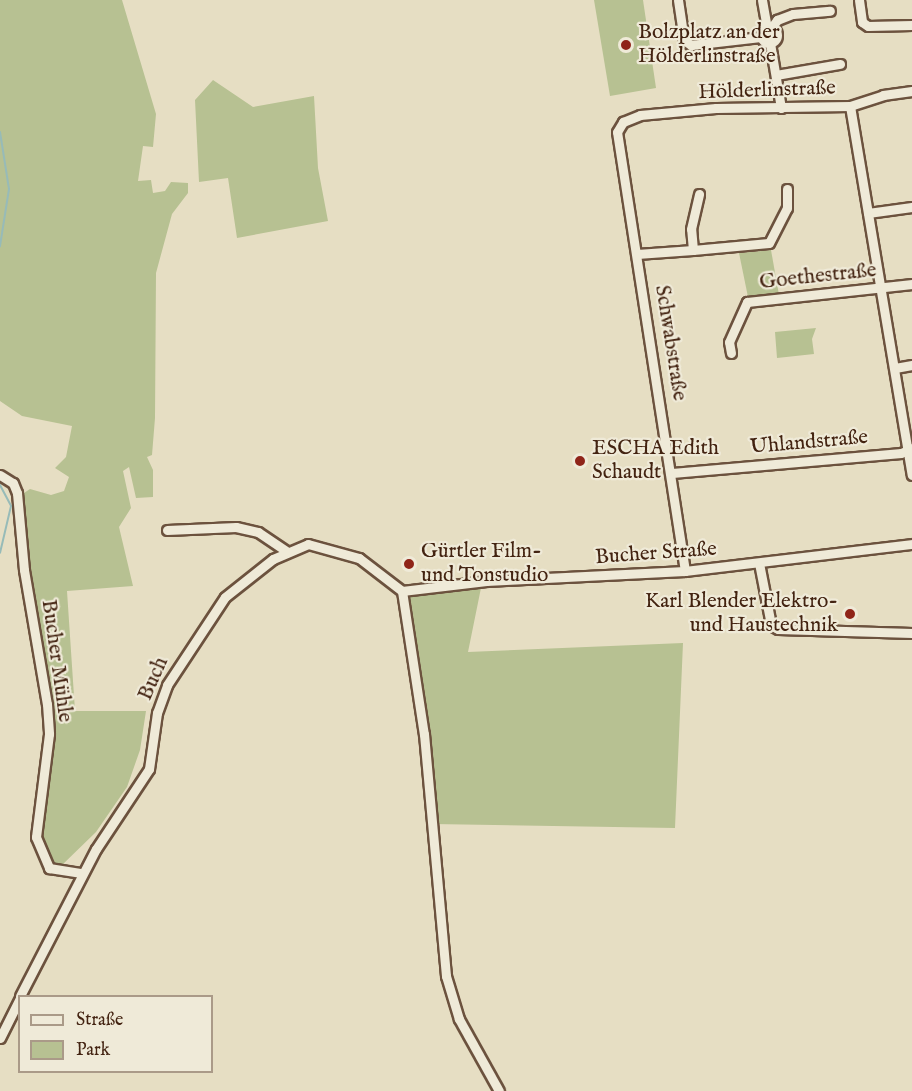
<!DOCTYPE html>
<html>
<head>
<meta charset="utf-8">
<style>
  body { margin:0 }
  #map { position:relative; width:912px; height:1091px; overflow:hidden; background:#e6dec3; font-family:"IM FELL English",serif }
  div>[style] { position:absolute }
  .green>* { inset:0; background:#b7c192 }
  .stream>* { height:2px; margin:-1px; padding:0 1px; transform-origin:1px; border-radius:1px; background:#97bbb8 }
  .roads { filter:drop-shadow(2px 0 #6c523e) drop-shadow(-2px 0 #6c523e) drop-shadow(0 2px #6c523e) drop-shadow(0 -2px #6c523e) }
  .street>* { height:9px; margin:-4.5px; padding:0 4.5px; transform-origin:4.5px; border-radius:4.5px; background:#efead8 }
  .street>.ring { margin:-4.5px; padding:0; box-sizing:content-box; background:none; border:9px solid #efead8; border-radius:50% }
  .dots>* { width:16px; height:16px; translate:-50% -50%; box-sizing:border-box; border:3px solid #efead8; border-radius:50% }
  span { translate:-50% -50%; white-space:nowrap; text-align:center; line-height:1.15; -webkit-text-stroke:4.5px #efead8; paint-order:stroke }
  .poi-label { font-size:21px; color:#432311 }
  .left { translate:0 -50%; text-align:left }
  .right { translate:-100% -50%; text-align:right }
  .street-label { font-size:21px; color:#432311 }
  .legend { position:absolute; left:18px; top:995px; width:195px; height:78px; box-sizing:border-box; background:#efead8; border:2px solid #aa9a88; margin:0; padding:8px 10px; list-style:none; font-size:18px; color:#432311 }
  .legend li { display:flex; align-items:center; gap:12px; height:30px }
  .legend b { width:30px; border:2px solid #aa9a88 }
</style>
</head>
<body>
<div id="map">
  <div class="green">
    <i style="clip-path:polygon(0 0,122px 0,156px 114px,153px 147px,143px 146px,138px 181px,151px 180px,153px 193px,165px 191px,171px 182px,188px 183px,188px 193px,172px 214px,156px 273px,155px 418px,152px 455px,147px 457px,153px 470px,153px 497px,136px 498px,129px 467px,123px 471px,131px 508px,119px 527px,133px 586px,67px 591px,75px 711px,146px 711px,140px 750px,127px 787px,96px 832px,60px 867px,50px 863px,41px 843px,50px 746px,22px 515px,24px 493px,30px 489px,51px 495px,64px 491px,69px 477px,55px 468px,66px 457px,72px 426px,22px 416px,0 401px)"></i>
    <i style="clip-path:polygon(594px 0,643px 0,656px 88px,610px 96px)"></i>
    <i style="clip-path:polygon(213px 80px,253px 107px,314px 96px,318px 168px,328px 221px,237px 238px,228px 178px,199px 182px,195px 100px)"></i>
    <i style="clip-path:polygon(771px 250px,779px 295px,748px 297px,739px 253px)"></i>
    <i style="clip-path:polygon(816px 328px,812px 339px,814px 354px,777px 358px,775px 332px)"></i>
    <i style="clip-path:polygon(482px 583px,468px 652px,683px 643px,675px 828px,432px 824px,405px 595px)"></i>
  </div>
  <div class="stream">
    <i style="left:0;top:132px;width:58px;rotate:81deg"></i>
    <i style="left:9px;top:189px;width:58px;rotate:99deg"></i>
    <i style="left:0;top:485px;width:24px;rotate:62deg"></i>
    <i style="left:11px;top:506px;width:48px;rotate:103.2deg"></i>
  </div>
  <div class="roads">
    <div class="street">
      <i style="left:678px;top:0;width:40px;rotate:81.5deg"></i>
      <i style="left:684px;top:40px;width:9px;rotate:36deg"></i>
      <i style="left:691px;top:45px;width:70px;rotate:-6.5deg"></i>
      <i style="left:762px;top:0;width:27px;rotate:80deg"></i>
      <i style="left:859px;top:0;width:22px;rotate:82deg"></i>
      <i style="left:862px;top:22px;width:7px;rotate:34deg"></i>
      <i style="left:868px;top:26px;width:44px;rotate:-1.3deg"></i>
      <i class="ring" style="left:761px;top:27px;width:7px;height:7px"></i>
      <i style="left:772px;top:27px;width:9px;rotate:-54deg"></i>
      <i style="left:777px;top:20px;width:17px;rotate:-21deg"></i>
      <i style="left:793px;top:14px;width:37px;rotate:-5deg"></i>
      <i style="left:770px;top:43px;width:66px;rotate:80.4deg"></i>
      <i style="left:776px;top:75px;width:65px;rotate:-9.8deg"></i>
      <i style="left:850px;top:106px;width:374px;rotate:80.5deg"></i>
      <i style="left:868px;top:213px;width:44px;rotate:-7.8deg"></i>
      <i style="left:693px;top:250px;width:76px;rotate:-5.3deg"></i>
      <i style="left:769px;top:243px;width:39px;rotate:-63deg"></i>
      <i style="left:787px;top:208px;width:19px;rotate:-90deg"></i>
      <i style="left:637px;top:254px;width:56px;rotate:-4.1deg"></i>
      <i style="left:693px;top:250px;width:21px;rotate:-95deg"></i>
      <i style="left:691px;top:229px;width:36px;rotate:-77deg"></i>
      <i style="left:731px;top:353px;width:11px;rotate:-100deg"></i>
      <i style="left:729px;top:342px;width:44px;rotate:-65.8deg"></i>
      <i style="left:747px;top:302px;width:166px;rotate:-6.2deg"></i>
      <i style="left:895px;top:368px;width:17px;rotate:-10deg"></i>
      <i style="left:672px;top:473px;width:230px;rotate:-5deg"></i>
      <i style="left:901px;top:453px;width:12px;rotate:-24deg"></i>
      <i style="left:0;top:475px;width:15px;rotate:32deg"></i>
      <i style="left:13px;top:483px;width:11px;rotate:68deg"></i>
      <i style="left:17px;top:493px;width:77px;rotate:84.8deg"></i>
      <i style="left:24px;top:570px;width:136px;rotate:80.3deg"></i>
      <i style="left:47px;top:704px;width:30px;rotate:86deg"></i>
      <i style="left:49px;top:734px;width:104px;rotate:97.2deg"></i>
      <i style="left:36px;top:837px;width:34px;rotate:67deg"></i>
      <i style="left:49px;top:868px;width:33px;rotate:9deg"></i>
      <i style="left:167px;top:530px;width:69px;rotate:-2.5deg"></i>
      <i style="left:236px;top:527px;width:23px;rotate:13deg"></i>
      <i style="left:258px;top:532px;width:34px;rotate:34deg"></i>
      <i style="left:759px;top:563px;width:63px;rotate:79deg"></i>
      <i style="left:771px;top:625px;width:8px;rotate:30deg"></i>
      <i style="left:778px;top:629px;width:134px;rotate:1.7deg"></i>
      <i style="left:685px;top:571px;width:444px;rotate:-98.8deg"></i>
      <i style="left:617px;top:132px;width:12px;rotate:-59deg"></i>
      <i style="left:623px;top:122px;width:18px;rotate:-22deg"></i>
      <i style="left:640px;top:115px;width:76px;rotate:-5.3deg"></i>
      <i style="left:716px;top:108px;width:134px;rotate:-0.9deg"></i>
      <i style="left:850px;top:106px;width:35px;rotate:-18deg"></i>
      <i style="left:883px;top:95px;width:29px;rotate:-8deg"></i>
      <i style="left:402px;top:591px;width:145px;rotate:81.3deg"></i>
      <i style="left:424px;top:734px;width:243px;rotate:84.8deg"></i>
      <i style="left:446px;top:976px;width:45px;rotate:73.2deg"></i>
      <i style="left:459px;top:1019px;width:82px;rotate:60.9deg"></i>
      <i style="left:402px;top:591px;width:85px;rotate:-6.8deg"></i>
      <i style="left:486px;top:581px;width:199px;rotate:-2.9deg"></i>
      <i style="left:685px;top:571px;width:229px;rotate:-6.8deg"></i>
      <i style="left:20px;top:996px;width:165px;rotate:-62.7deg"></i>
      <i style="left:96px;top:849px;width:96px;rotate:-56.5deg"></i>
      <i style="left:149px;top:769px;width:57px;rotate:-81.9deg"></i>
      <i style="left:157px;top:713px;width:30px;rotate:-70deg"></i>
      <i style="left:167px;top:685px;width:105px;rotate:-56.6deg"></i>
      <i style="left:225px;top:597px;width:61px;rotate:-38.4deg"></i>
      <i style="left:273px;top:559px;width:38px;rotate:-23deg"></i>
      <i style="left:308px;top:544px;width:53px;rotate:15.4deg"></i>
      <i style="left:359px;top:558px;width:54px;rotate:37.5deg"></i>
      <i style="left:0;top:1038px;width:45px;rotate:-63.4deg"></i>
    </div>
  </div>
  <div class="dots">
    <i style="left:626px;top:45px;background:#8f2418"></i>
    <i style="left:580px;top:461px;background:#8f2418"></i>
    <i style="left:409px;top:564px;background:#8f2418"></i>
    <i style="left:850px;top:614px;background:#8f2418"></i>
  </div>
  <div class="poi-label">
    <span class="left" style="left:638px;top:45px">Bolzplatz an der<br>Hölderlinstraße</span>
    <span class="left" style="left:592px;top:461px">ESCHA Edith<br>Schaudt</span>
    <span class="left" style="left:421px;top:564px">Gürtler Film-<br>und Tonstudio</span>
    <span class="right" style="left:838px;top:614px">Karl Blender Elektro-<br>und Haustechnik</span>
  </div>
  <div class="street-label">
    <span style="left:767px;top:91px;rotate:-2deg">Hölderlinstraße</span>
    <span style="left:818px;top:277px;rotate:-6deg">Goethestraße</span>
    <span style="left:670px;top:343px;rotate:81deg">Schwabstraße</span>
    <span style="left:809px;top:443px;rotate:-5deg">Uhlandstraße</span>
    <span style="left:656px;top:554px;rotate:-4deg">Bucher Straße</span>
    <span style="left:56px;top:661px;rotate:82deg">Bucher Mühle</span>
    <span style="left:154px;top:679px;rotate:-66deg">Buch</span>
  </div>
  <ul class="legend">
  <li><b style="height:8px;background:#efead8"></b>Straße</li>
  <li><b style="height:16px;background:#b7c192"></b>Park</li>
  </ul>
</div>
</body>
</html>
